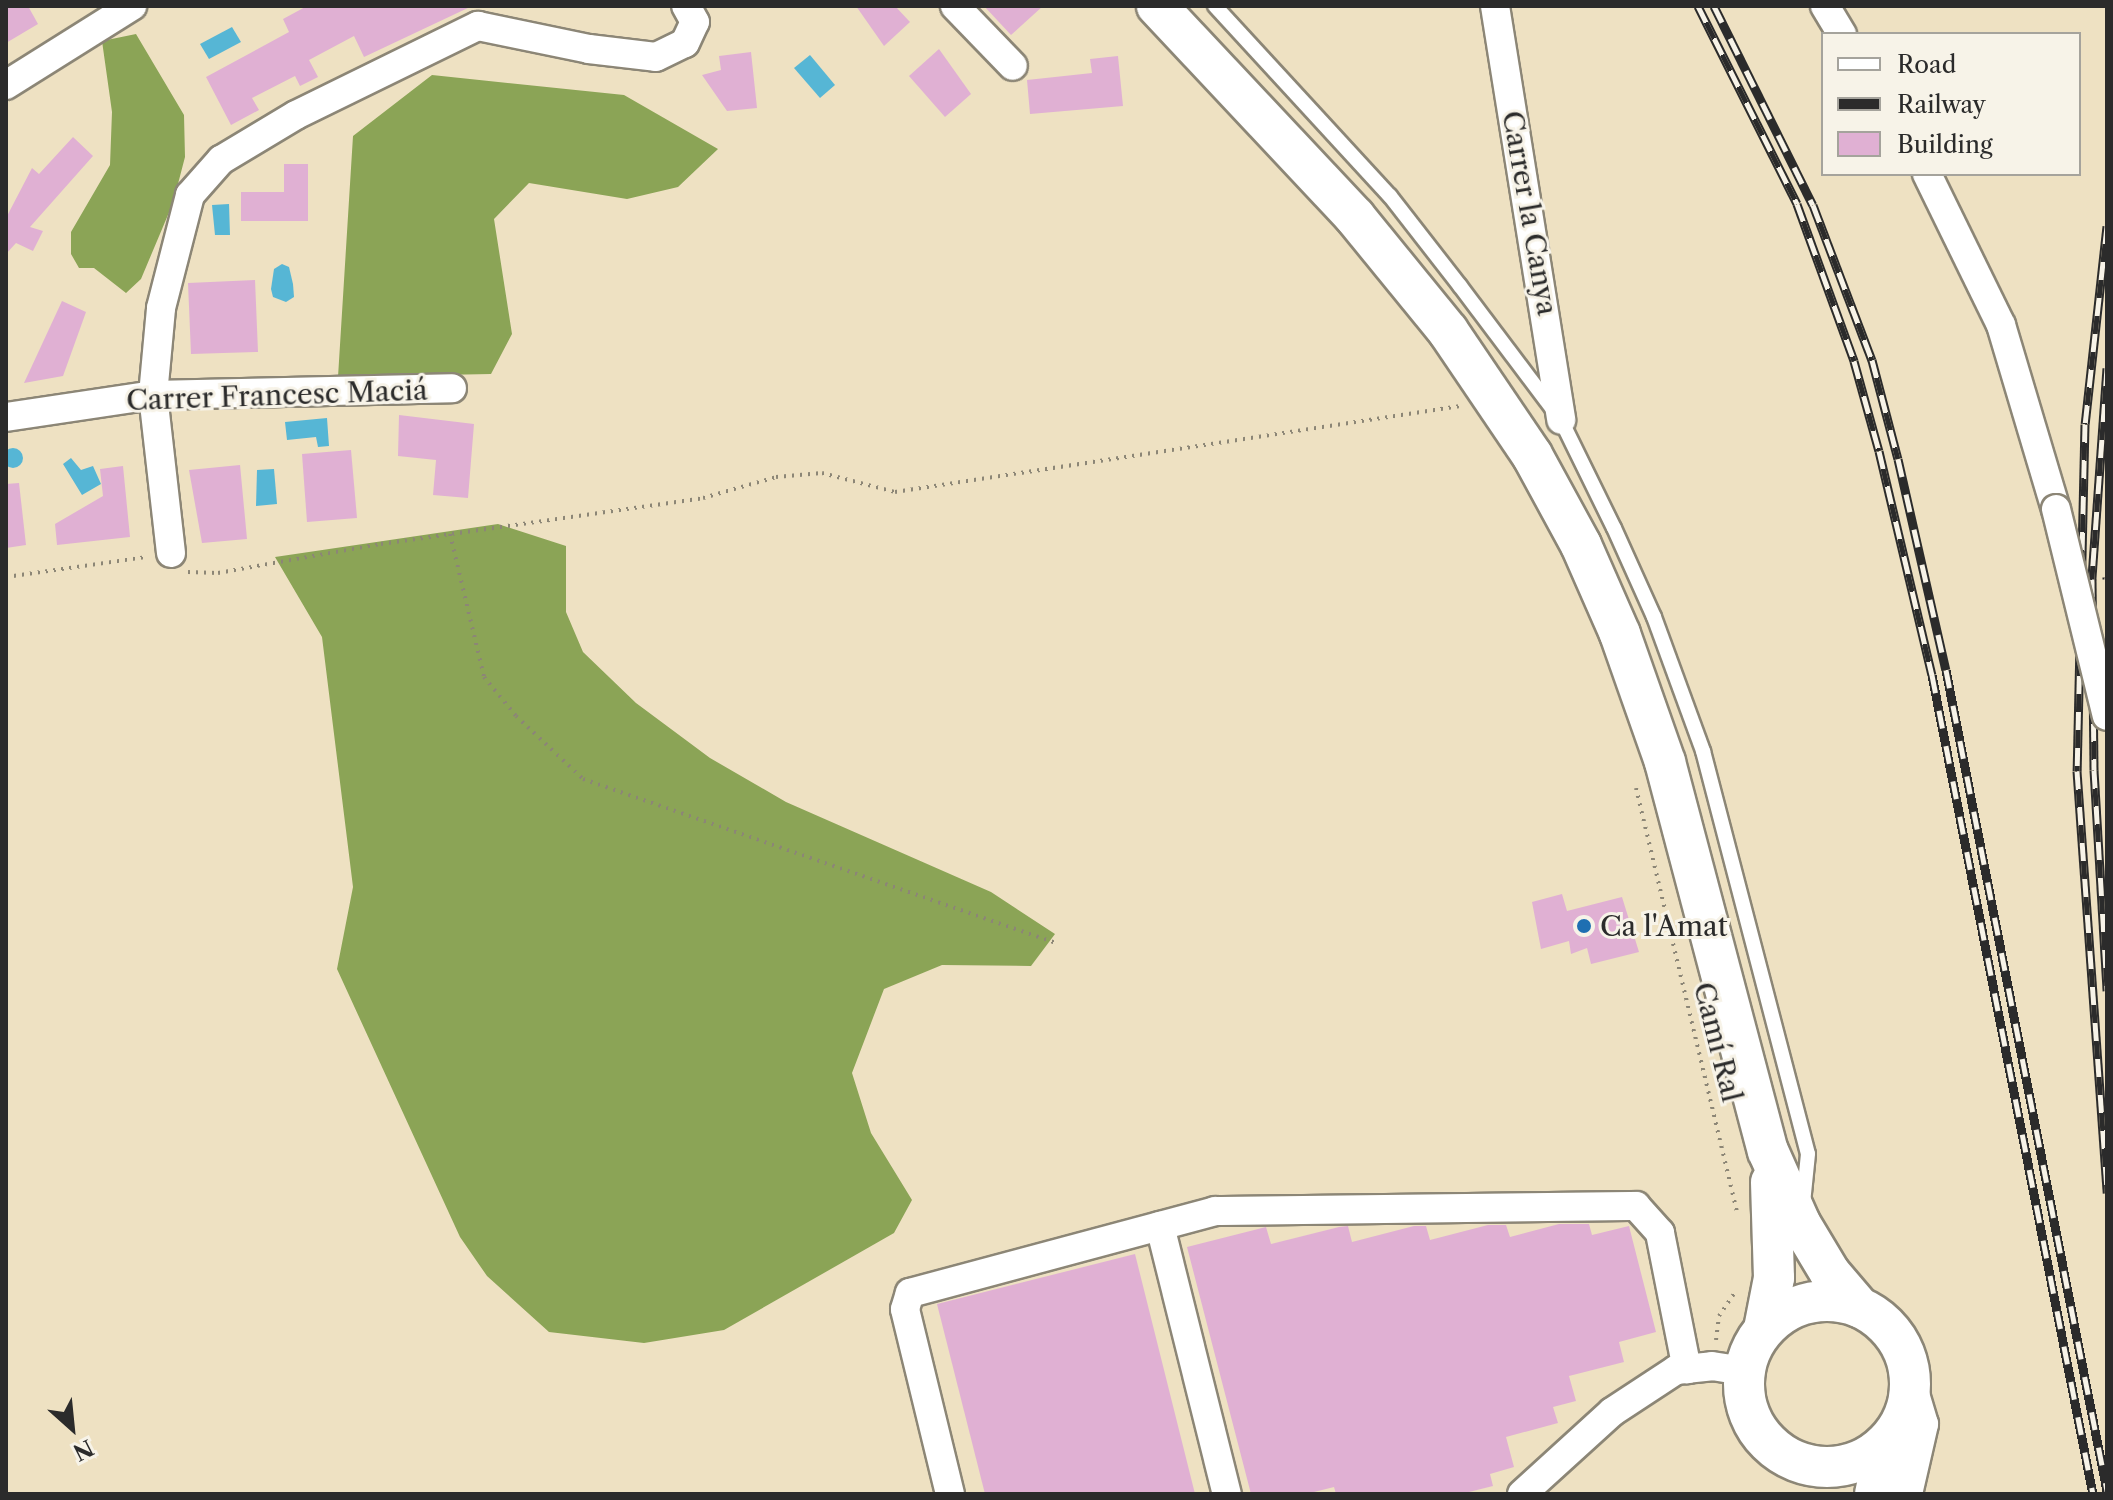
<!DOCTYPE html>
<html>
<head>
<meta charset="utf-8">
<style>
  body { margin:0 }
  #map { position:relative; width:2113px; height:1500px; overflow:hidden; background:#eee1c2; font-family:"Libre Caslon Text",serif }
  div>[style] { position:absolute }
  .forest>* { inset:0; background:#8ba456 }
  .water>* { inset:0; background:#56b6d5 }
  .round { border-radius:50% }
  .building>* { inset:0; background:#e0b0d3 }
  .path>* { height:4px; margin-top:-2px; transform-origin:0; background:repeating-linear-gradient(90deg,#8c8676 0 2px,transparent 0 8px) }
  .roads { filter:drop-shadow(2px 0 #8c8676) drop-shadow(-2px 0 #8c8676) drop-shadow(0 2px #8c8676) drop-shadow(0 -2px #8c8676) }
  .lane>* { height:14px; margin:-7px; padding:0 7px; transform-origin:7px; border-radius:7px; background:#fff }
  .street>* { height:28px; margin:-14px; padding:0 14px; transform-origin:14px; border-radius:14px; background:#fff }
  .secondary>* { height:40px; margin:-20px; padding:0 20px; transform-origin:20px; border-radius:20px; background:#fff }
  .secondary>.ring { margin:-20px; padding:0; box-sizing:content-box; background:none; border:40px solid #fff; border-radius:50% }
  .rail>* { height:9px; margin-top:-4.5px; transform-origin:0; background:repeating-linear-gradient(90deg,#f7f3e8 0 18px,#2b2b2b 0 36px); box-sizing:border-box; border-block:2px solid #2b2b2b }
  .bridges { filter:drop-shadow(2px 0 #8c8676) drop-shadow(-2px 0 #8c8676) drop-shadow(0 2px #8c8676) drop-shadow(0 -2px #8c8676) }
  .street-bridge>* { height:28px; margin:-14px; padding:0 14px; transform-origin:14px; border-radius:14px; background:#fff }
  .dots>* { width:22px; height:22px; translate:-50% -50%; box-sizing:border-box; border:4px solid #f7f3e8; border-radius:50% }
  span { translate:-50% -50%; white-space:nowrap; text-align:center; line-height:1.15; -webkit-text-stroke:6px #f7f3e8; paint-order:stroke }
  .street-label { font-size:28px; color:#2b2b2b }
  .poi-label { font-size:28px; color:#2b2b2b }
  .left { translate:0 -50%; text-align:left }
  .frame { position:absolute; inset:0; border:8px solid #2b2b2b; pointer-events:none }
  .legend { position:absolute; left:1821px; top:32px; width:260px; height:144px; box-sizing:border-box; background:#f7f3e8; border:2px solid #a5a39c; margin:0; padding:10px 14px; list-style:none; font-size:24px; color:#2b2b2b }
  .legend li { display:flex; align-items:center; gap:16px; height:40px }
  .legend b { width:40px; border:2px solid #a5a39c }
  .north { position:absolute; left:32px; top:1388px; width:80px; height:80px; -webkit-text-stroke:6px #f7f3e8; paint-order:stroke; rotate:153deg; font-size:22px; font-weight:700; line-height:32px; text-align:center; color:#2b2b2b }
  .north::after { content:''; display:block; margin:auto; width:28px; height:36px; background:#2b2b2b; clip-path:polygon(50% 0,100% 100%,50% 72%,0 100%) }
</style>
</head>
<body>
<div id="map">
  <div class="forest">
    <i style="clip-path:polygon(136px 34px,184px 115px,185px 157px,173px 203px,141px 279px,126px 293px,94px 268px,79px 268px,71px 254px,71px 232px,110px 165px,112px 112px,102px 41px)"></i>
    <i style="clip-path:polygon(432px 75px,624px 95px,718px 149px,678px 187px,627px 199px,529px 183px,494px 219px,512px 334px,491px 374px,338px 377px,353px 136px)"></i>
    <i style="clip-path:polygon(498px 524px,566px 546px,566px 612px,583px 652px,636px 703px,710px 758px,786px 802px,991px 892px,1055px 934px,1031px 966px,942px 965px,884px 989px,852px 1073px,871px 1133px,912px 1200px,894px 1233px,724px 1330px,644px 1343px,549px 1332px,487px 1276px,460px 1237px,337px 969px,353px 887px,322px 637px,275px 557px)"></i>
  </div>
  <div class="water">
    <i style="clip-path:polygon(232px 27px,241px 42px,209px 59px,200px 44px)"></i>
    <i style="clip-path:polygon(810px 55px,835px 85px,820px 98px,794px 68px)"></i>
    <i style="clip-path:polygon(229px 204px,230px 235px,215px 235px,212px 205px)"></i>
    <i style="clip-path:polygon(282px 264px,289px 267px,293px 284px,294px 297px,286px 302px,273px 297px,271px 289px,274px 269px)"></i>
    <i style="clip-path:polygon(327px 418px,329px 446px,318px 447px,316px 437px,287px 440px,285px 422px)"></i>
    <i class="round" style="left:3px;top:448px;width:20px;height:20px"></i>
    <i style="clip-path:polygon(71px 458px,81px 470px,93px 466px,101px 484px,82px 495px,63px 464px)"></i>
    <i style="clip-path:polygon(274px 469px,277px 504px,256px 506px,257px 470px)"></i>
  </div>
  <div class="building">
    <i style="clip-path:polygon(6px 6px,28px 6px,38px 24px,6px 43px)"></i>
    <i style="clip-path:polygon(307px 6px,470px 6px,470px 7px,364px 57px,354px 36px,309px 60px,318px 77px,300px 86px,295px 76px,252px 98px,259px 110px,231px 125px,206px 77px,289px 32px,283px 19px)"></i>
    <i style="clip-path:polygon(856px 6px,895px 6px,910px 22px,884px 46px)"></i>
    <i style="clip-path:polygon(984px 6px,1043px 6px,1011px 35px)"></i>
    <i style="clip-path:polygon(939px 49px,971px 94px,945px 117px,909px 76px)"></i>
    <i style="clip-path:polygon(751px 52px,757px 108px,727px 111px,702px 75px,721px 70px,719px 56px)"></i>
    <i style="clip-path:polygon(1118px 56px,1123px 106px,1030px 114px,1027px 80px,1092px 73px,1090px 59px)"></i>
    <i style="clip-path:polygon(73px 137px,93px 156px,30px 227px,43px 231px,33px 251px,16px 243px,6px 254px,6px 218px,32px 168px,39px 174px)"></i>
    <i style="clip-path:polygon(284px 164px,308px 164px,308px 221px,241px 221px,241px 192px,284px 192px)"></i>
    <i style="clip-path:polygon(255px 280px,258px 352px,191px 354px,188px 283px)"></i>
    <i style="clip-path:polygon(62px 301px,86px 312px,63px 376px,24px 383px)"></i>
    <i style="clip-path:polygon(399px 415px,474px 424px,468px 498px,433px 495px,436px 460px,398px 456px)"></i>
    <i style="clip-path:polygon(351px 450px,357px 518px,307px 522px,302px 454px)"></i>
    <i style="clip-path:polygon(240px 465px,247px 539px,202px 543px,189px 470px)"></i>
    <i style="clip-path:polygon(123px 466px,130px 537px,57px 545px,55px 524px,103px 496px,100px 469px)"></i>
    <i style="clip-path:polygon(19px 483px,26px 545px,6px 548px,6px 484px)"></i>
    <i style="clip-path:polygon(1562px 894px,1567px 911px,1622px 897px,1639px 952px,1591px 964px,1587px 948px,1571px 954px,1569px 941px,1541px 949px,1532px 902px)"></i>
    <i style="clip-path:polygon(1559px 1224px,1589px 1224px,1592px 1235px,1629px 1226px,1656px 1332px,1619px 1342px,1624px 1362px,1569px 1376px,1576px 1401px,1553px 1407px,1558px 1423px,1506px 1437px,1514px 1467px,1490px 1474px,1493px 1486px,1461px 1494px,1336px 1494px,1334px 1487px,1306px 1494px,1251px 1494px,1187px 1247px,1266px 1227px,1271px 1244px,1339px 1227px,1348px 1226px,1352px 1242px,1414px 1226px,1426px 1226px,1430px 1240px,1488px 1225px,1506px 1225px,1510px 1237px)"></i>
    <i style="clip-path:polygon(1135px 1254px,1195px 1494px,985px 1494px,937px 1304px)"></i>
  </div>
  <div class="path">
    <i style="left:450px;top:534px;width:147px;rotate:76.6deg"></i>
    <i style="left:484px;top:677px;width:50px;rotate:50.6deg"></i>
    <i style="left:516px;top:716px;width:92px;rotate:43.2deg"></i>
    <i style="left:583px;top:779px;width:501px;rotate:19.12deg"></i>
    <i style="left:188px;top:572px;width:30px;rotate:2deg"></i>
    <i style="left:218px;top:573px;width:166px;rotate:-10.1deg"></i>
    <i style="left:381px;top:544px;width:325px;rotate:-8.1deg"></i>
    <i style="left:703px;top:498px;width:76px;rotate:-16deg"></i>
    <i style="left:776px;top:477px;width:46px;rotate:-5deg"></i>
    <i style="left:822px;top:473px;width:75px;rotate:14.6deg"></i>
    <i style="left:895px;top:492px;width:572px;rotate:-8.64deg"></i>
    <i style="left:6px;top:577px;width:141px;rotate:-8.1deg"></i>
    <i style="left:1636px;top:788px;width:439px;rotate:76.6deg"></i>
    <i style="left:1716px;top:1340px;width:24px;rotate:-83deg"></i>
    <i style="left:1719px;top:1316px;width:30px;rotate:-56deg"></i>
  </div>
  <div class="roads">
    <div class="lane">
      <i style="left:1215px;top:6px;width:258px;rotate:47.4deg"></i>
      <i style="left:1390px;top:196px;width:114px;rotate:52.1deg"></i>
      <i style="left:1460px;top:286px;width:168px;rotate:53deg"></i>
      <i style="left:1561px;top:420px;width:120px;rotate:63.9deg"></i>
      <i style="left:1614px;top:528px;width:98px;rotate:65.8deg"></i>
      <i style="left:1654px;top:617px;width:143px;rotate:69.9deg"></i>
      <i style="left:1703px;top:751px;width:416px;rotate:75.4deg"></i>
      <i style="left:1808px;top:1154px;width:49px;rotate:95.8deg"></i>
    </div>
    <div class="street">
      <i style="left:955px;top:6px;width:83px;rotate:46deg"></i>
      <i style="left:1495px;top:6px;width:419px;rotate:80.9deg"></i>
      <i style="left:1825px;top:6px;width:33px;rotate:59deg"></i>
      <i style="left:6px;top:85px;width:149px;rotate:-32.1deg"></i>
      <i style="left:1927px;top:174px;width:168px;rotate:63.9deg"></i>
      <i style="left:2001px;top:325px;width:192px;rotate:73.4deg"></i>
      <i style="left:6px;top:417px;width:149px;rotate:-8.5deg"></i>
      <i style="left:153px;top:395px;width:299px;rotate:-1.3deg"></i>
      <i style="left:171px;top:553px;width:159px;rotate:-96.5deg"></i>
      <i style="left:153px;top:395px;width:87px;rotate:-84.7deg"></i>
      <i style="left:161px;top:308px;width:117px;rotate:-75.6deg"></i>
      <i style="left:190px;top:195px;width:47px;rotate:-48.5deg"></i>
      <i style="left:221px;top:160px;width:87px;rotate:-31deg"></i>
      <i style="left:296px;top:115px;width:203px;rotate:-26.1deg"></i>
      <i style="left:478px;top:26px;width:113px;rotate:11.7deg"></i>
      <i style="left:589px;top:49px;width:67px;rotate:6.8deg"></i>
      <i style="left:656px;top:57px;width:32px;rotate:-26deg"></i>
      <i style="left:685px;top:43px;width:23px;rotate:-65deg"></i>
      <i style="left:695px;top:22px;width:18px;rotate:-119deg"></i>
      <i style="left:1160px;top:1226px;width:276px;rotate:76deg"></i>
      <i style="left:950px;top:1494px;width:190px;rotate:-103.7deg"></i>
      <i style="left:905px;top:1309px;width:17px;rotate:-73deg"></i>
      <i style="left:910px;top:1293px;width:316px;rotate:-15deg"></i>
      <i style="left:1215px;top:1211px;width:421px;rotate:-0.7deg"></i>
      <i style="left:1636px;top:1206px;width:36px;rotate:48deg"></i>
      <i style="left:1660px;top:1233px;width:139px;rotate:78.8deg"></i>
      <i style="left:1522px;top:1494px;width:122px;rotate:-42.3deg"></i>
      <i style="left:1612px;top:1412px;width:77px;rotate:-33.3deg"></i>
      <i style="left:1676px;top:1370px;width:36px;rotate:-6deg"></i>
      <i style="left:1712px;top:1366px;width:33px;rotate:9deg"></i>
      <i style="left:1908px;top:1494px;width:72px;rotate:-77.1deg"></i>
      <i style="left:1924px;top:1424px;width:49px;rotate:-106.6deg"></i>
    </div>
    <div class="secondary">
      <i style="left:1157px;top:6px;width:289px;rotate:46.8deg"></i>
      <i style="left:1355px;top:217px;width:147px;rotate:50.8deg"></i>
      <i style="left:1448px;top:331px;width:150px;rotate:55.9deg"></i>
      <i style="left:1532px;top:455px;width:102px;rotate:61.4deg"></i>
      <i style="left:1581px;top:545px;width:97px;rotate:66.3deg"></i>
      <i style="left:1620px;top:634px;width:136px;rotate:70.6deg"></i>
      <i style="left:1665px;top:762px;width:402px;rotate:75.2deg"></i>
      <i style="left:1768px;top:1151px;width:79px;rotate:66deg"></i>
      <i style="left:1800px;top:1223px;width:58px;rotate:59deg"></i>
      <i style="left:1830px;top:1273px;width:45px;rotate:49.5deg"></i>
      <i class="ring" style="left:1744px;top:1301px;width:126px;height:126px"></i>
      <i style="left:1764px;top:1329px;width:52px;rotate:-78.9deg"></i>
      <i style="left:1774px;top:1278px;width:96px;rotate:-91.8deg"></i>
      <i style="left:1875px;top:1494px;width:52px;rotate:-77.8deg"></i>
    </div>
  </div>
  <div class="rail">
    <i style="left:1698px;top:6px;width:221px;rotate:63.4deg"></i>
    <i style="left:1797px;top:204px;width:167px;rotate:70deg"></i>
    <i style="left:1854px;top:361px;width:93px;rotate:74.5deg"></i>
    <i style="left:1879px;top:451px;width:230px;rotate:76.7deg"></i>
    <i style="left:1932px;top:675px;width:835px;rotate:78.88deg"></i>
    <i style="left:1714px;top:6px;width:222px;rotate:63.6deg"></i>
    <i style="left:1813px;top:205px;width:166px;rotate:69.2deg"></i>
    <i style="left:1872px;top:360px;width:102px;rotate:75.3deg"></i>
    <i style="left:1898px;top:459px;width:216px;rotate:77.2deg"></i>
    <i style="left:1946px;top:670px;width:837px;rotate:78.9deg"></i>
    <i style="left:2107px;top:226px;width:199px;rotate:96.3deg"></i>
    <i style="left:2085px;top:424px;width:347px;rotate:91.3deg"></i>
    <i style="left:2077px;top:771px;width:423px;rotate:85.9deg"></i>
    <i style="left:2107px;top:368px;width:212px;rotate:94.1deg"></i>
    <i style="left:2092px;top:579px;width:191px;rotate:89.4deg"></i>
    <i style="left:2094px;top:770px;width:221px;rotate:86.6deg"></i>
    <i style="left:2107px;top:577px;width:2px;rotate:90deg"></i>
  </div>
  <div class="bridges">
    <div class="street-bridge">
      <i style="left:2056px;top:509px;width:213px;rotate:76.2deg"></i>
    </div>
  </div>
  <div class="dots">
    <i style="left:1584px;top:926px;background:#1f6fb2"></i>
  </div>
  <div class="street-label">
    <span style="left:1530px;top:213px;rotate:80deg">Carrer la Canya</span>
    <span style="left:277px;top:395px;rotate:-2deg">Carrer Francesc Maciá</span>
    <span style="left:1718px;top:1042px;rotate:76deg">Camí Ral</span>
  </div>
  <div class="poi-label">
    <span class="left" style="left:1600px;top:926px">Ca l'Amat</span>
  </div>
  <div class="frame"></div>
  <ul class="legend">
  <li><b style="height:10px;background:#fff"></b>Road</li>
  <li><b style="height:10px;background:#2b2b2b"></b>Railway</li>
  <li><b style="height:22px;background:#e0b0d3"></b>Building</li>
  </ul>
  <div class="north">N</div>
</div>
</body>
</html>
